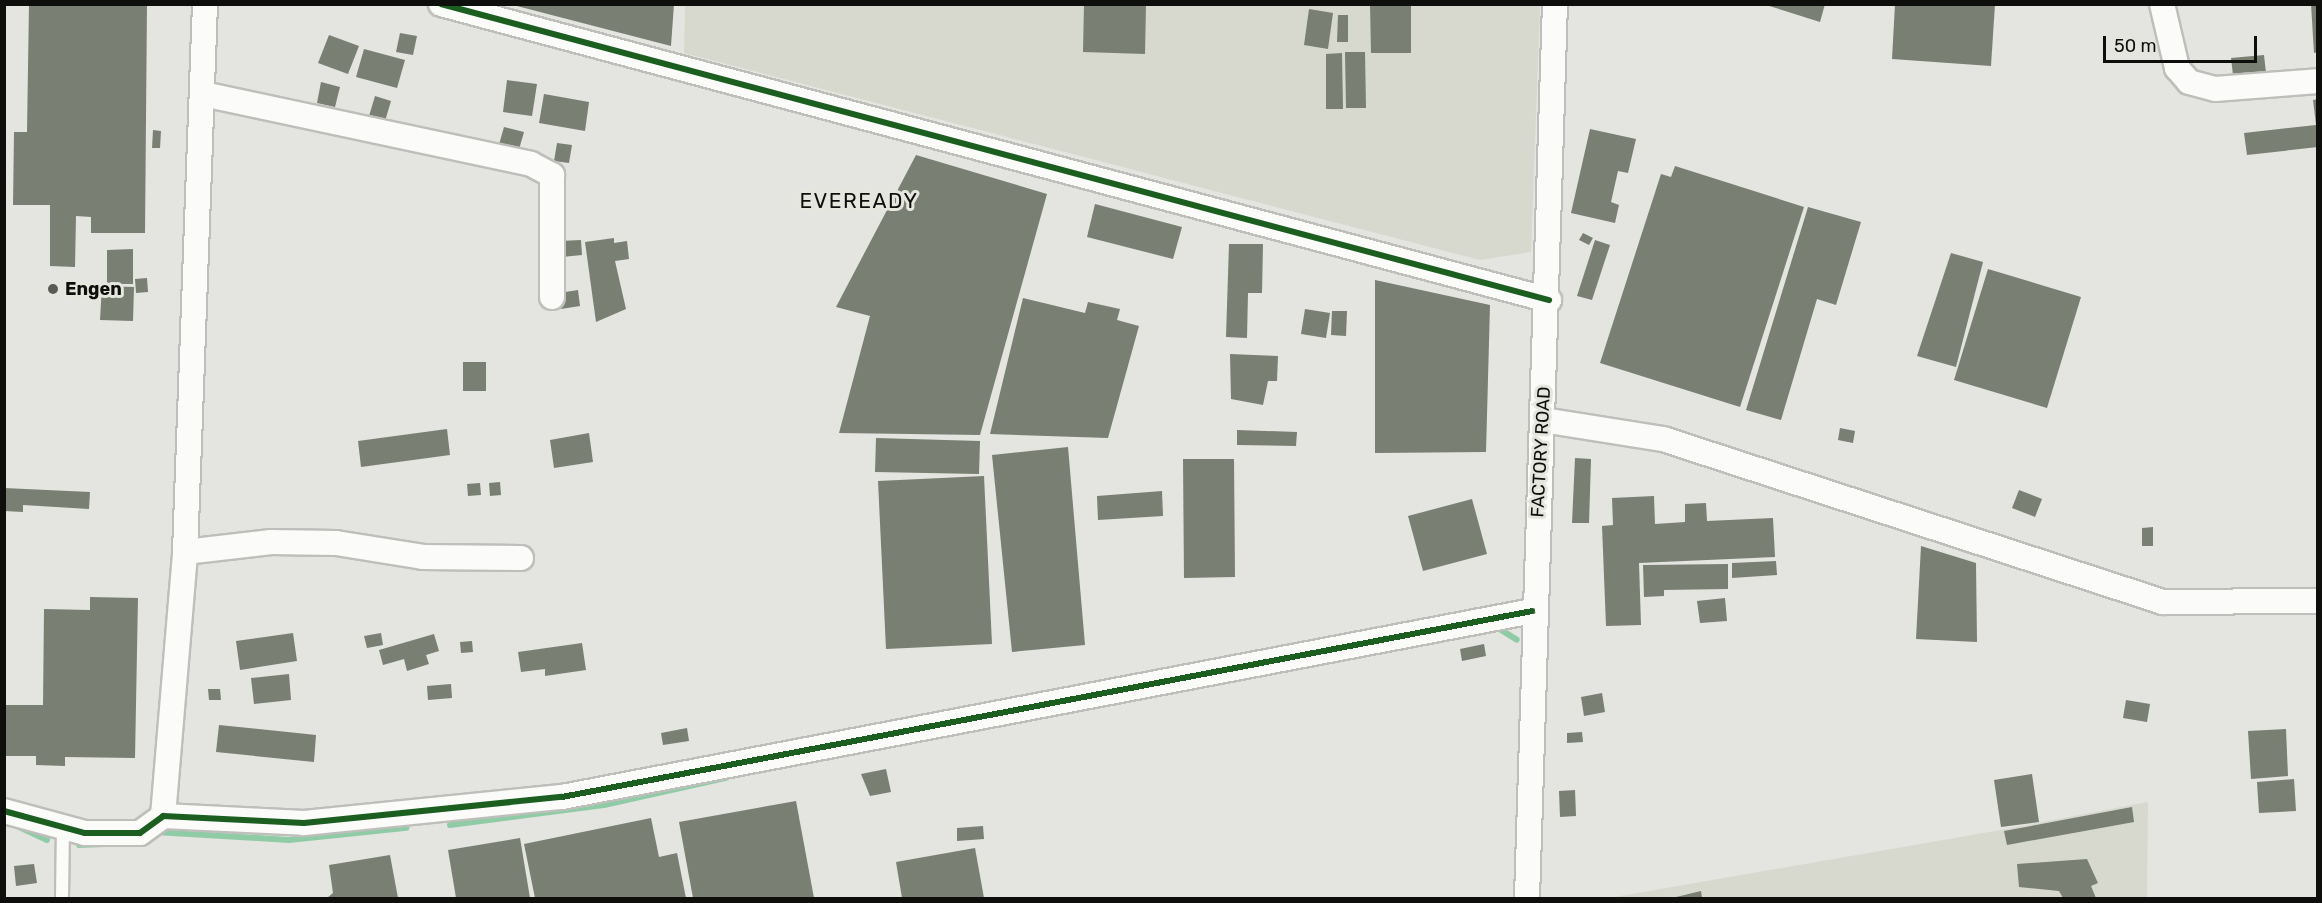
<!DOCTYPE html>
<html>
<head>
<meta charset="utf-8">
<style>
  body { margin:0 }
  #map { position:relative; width:2322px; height:903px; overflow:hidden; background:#e4e4e0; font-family:Rubik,sans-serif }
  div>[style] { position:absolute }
  .built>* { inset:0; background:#d7d8ce }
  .stream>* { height:6px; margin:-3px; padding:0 3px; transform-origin:3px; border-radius:3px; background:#8fcca6 }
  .building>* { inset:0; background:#797f72 }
  .roads { filter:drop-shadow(2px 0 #bebebb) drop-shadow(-2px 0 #bebebb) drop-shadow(0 2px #bebebb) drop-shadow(0 -2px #bebebb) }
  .lane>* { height:12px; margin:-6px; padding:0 6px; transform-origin:6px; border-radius:6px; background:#fbfbfa }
  .street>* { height:24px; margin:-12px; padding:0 12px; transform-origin:12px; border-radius:12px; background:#fbfbfa }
  .cycleway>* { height:6px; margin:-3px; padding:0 3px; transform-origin:3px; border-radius:3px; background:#1b5e20 }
  .dots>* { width:16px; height:16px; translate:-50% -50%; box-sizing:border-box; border:3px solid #e5e6de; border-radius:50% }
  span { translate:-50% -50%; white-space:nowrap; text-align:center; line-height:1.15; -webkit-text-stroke:6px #e5e6de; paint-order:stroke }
  .poi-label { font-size:18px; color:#0e0f0c; font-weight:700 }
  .left { translate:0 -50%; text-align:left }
  .street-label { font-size:18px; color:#0e0f0c }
  .quarter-label { font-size:21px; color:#0e0f0c; letter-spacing:1.5px }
  .frame { position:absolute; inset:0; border:6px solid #0e0f0c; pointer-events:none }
  .scale { position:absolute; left:2103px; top:36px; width:154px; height:27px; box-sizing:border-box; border:3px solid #0e0f0c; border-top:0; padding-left:8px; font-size:18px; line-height:21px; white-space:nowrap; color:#0e0f0c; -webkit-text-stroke:4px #e5e6de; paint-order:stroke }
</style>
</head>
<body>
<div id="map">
  <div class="built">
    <i style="clip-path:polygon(685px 5px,1540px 5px,1531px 252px,1480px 260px,684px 53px)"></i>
    <i style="clip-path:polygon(2148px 802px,2147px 898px,1609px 898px,2001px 830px)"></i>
  </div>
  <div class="stream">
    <i style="left:1498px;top:628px;width:22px;rotate:32deg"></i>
    <i style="left:450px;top:825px;width:155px;rotate:-7.4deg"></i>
    <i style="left:604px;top:805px;width:125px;rotate:-12.5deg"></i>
    <i style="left:17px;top:826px;width:33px;rotate:25deg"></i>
    <i style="left:156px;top:832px;width:133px;rotate:3.4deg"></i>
    <i style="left:289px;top:840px;width:118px;rotate:-5.9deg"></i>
    <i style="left:79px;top:845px;width:51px;rotate:-2.2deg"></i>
  </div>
  <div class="building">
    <i style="clip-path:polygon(29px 4px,147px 4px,145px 233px,91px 233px,91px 217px,76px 216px,75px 267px,50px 266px,50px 205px,13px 205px,14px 132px,27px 132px)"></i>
    <i style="clip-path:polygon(514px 4px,674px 4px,671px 46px,513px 5px)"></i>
    <i style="clip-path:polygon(1084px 4px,1146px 4px,1145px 54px,1083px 52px)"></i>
    <i style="clip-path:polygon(1370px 4px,1411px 4px,1411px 53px,1371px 53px)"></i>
    <i style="clip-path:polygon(1763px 4px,1825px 4px,1820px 22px)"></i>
    <i style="clip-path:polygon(1895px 4px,1995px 4px,1991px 66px,1892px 59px)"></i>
    <i style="clip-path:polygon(2311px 4px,2318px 4px,2318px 52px,2314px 53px)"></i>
    <i style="clip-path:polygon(1309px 9px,1333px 13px,1328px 49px,1304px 45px)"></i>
    <i style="clip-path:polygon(1338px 15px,1348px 15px,1348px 42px,1337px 42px)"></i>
    <i style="clip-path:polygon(400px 33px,417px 36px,413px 55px,396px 52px)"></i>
    <i style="clip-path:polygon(329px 35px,359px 46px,348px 74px,318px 63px)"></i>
    <i style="clip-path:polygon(364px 49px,405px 60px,397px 88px,356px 77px)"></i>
    <i style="clip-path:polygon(1345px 52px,1365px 52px,1366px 108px,1346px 108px)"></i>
    <i style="clip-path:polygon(1342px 53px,1343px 109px,1326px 109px,1326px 54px)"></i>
    <i style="clip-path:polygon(2264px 55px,2266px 73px,2233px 75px,2231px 58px)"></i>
    <i style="clip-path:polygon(507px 80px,537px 84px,532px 116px,503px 112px)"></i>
    <i style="clip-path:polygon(321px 82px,340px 87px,335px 107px,317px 103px)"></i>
    <i style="clip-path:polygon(544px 94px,589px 102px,585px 131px,539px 123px)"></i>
    <i style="clip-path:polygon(375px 96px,391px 101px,385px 121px,369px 116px)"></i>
    <i style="clip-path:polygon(2318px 99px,2318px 147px,2247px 155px,2244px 133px,2316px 125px,2313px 100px)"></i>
    <i style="clip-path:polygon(504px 127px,524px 132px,518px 153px,498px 148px)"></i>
    <i style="clip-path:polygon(1590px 129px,1636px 139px,1628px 173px,1618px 171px,1611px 202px,1619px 205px,1615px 223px,1571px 213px)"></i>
    <i style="clip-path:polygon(153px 130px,161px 131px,160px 148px,152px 148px)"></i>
    <i style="clip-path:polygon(557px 143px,572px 145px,569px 163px,554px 161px)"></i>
    <i style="clip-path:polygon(916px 155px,1047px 194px,980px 435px,839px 433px,870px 316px,836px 307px)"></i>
    <i style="clip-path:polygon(1675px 166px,1804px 207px,1740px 407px,1600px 363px,1661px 174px,1671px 177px)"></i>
    <i style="clip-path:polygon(1095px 204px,1182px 227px,1173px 259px,1087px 237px)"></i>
    <i style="clip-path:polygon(1808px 207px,1861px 222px,1836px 305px,1817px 299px,1781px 420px,1746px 410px)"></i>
    <i style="clip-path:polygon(1583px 233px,1593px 238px,1589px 245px,1579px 240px)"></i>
    <i style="clip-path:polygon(614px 238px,614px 243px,627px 241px,629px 259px,615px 261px,626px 309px,596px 322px,585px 242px)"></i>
    <i style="clip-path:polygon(581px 240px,582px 255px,562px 257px,560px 241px)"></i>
    <i style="clip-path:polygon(1595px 240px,1610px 245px,1592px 300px,1577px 296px)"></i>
    <i style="clip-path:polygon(1229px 244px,1263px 244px,1262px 293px,1248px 293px,1247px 338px,1226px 337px)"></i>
    <i style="clip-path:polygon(133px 249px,133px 284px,107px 284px,107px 250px)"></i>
    <i style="clip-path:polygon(1951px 253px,1983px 262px,1956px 367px,1917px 356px)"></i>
    <i style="clip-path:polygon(1988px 269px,2081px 297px,2047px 408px,1954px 380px)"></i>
    <i style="clip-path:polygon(147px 278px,148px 292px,136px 293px,135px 279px)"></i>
    <i style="clip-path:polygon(1375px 280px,1490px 305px,1486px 452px,1375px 453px)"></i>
    <i style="clip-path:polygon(102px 286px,134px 287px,133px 321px,100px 320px)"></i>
    <i style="clip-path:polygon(578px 290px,580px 306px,561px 309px,559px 293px)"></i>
    <i style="clip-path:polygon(1023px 298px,1085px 313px,1088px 302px,1120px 309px,1117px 320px,1139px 326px,1108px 438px,990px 434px)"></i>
    <i style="clip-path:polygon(1305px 309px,1330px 313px,1326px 338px,1301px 334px)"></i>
    <i style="clip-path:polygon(1332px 311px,1347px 311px,1346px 336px,1331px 335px)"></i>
    <i style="clip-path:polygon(1230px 354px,1278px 356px,1277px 381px,1268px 381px,1263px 405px,1231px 399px)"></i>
    <i style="clip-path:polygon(463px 362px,486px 362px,486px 391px,463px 391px)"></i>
    <i style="clip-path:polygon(1840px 428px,1855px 431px,1853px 443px,1838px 440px)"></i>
    <i style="clip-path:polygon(447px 429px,450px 455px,361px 467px,358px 441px)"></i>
    <i style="clip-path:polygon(1237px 430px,1297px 432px,1296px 446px,1237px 445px)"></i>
    <i style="clip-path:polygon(589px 433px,593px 462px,554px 468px,550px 440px)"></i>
    <i style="clip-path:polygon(876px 438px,980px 441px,979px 474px,875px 472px)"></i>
    <i style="clip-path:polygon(1068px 447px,1085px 645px,1012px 652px,992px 455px)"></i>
    <i style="clip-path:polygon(1575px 458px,1591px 459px,1589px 523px,1572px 523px)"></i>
    <i style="clip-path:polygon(1183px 459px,1234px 459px,1235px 577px,1184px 578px)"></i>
    <i style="clip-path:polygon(984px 476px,992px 644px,886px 649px,878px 481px)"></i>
    <i style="clip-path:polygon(500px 482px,501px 495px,490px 496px,489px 483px)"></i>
    <i style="clip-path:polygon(480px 483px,481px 495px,468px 496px,467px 484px)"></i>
    <i style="clip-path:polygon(4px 488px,90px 492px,89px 509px,23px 505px,23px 512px,4px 511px)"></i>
    <i style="clip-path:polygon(2019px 490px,2042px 499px,2035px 517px,2012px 508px)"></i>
    <i style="clip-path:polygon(1162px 491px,1163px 516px,1098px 520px,1097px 496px)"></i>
    <i style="clip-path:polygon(1654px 496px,1655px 524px,1685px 522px,1685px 504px,1706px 503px,1707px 521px,1773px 518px,1775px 557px,1639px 563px,1641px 625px,1606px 626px,1602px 526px,1613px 525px,1612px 498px)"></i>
    <i style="clip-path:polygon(1472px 499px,1487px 554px,1423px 571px,1408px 516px)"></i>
    <i style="clip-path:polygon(2153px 527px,2153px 546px,2142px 546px,2142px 528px)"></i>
    <i style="clip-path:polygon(1921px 546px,1976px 563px,1977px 642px,1916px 639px)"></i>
    <i style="clip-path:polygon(1776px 561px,1777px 575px,1732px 578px,1732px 563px)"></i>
    <i style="clip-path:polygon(1728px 564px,1728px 589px,1664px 590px,1664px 596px,1644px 597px,1643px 565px)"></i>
    <i style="clip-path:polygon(90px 597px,138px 598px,135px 758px,65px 757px,65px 766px,36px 765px,36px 756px,4px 756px,4px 705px,43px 705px,44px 609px,90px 610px)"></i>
    <i style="clip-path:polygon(1725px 598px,1727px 621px,1700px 623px,1697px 601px)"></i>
    <i style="clip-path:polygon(293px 633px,297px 661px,240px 670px,236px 641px)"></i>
    <i style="clip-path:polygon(381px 633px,383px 645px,367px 648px,364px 636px)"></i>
    <i style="clip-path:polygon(434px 634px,439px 651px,426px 655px,429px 664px,407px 671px,404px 659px,383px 665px,379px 650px)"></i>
    <i style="clip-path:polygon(472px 641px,473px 652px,461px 653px,460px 642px)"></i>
    <i style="clip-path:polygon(582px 643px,586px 670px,545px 676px,545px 669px,521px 672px,518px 652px)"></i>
    <i style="clip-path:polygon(1484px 644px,1486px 656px,1462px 661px,1460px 649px)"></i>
    <i style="clip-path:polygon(289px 674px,291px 700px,254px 704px,251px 678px)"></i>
    <i style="clip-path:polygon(451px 684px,452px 698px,428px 700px,427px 686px)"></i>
    <i style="clip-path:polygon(208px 689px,220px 689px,221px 700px,209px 700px)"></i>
    <i style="clip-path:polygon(1602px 693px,1605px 712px,1584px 716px,1581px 697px)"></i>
    <i style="clip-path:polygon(2126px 700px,2150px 704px,2147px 722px,2123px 718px)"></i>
    <i style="clip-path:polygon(219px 725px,316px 735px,314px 762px,216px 752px)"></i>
    <i style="clip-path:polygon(687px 728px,689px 741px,663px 745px,661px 733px)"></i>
    <i style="clip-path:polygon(2286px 729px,2288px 776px,2251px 779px,2248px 731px)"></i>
    <i style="clip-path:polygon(1582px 732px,1583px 742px,1567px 743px,1567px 733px)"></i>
    <i style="clip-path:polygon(886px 769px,891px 792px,870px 796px,861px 774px)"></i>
    <i style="clip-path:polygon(2032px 774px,2039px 822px,2001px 827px,1994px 780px)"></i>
    <i style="clip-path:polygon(2294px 779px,2296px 811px,2259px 813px,2257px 782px)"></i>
    <i style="clip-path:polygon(1575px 790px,1576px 816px,1560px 817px,1559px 791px)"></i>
    <i style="clip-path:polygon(796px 801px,814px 898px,693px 898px,679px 822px)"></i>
    <i style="clip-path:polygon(2132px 807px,2134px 822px,2007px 845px,2004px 831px)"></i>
    <i style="clip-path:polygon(651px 818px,659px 857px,677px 853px,686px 898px,535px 898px,524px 844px)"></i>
    <i style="clip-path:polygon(983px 826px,984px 839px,957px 841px,957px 828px)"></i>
    <i style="clip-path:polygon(520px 838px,530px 898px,456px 898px,448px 850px)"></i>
    <i style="clip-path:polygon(975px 848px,984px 898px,902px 898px,896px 862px)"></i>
    <i style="clip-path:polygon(390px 855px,398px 898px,327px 898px,333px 893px,329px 865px)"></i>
    <i style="clip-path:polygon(2087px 859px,2098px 883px,2091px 886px,2096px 898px,2063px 898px,2059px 891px,2019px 887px,2017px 864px)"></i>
    <i style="clip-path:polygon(34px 864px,37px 883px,16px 886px,14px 866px)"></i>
    <i style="clip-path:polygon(1701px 891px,1702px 898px,1672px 898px)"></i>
  </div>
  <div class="roads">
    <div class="lane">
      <i style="left:62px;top:898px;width:73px;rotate:-89.2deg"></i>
    </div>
    <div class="street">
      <i style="left:441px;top:4px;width:1147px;rotate:14.96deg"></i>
      <i style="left:2162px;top:4px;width:66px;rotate:76.8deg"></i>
      <i style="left:2177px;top:68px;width:18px;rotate:49deg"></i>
      <i style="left:2189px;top:82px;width:27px;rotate:15deg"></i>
      <i style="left:2215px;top:89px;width:103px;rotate:-4.4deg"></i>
      <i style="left:203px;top:94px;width:335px;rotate:12deg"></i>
      <i style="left:531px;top:164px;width:24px;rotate:28deg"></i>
      <i style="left:552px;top:175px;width:122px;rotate:90deg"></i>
      <i style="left:1543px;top:420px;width:121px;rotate:9deg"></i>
      <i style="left:1663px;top:439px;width:526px;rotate:18.06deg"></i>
      <i style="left:2163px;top:602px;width:155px;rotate:-0.4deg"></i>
      <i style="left:185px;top:552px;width:87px;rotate:-6.6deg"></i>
      <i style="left:271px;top:542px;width:65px;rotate:0.9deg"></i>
      <i style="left:336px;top:543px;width:88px;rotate:9.1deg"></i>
      <i style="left:423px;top:557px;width:98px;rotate:0.6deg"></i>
      <i style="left:4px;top:811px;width:84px;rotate:15.2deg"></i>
      <i style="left:85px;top:833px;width:55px"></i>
      <i style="left:140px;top:833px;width:29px;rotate:-36deg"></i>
      <i style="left:163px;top:816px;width:141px;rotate:2.8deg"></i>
      <i style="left:304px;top:823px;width:259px;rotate:-5.8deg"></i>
      <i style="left:562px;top:797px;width:988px;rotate:-10.85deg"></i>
      <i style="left:163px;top:816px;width:265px;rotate:-85.2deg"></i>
      <i style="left:185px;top:552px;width:548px;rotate:-87.91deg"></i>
      <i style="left:1527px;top:898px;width:894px;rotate:-88.21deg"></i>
    </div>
  </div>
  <div class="cycleway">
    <i style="left:441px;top:4px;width:1147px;rotate:14.96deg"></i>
    <i style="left:4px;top:811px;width:84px;rotate:15.2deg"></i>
    <i style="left:85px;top:833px;width:55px"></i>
    <i style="left:140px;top:833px;width:29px;rotate:-36deg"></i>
    <i style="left:163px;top:816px;width:141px;rotate:2.8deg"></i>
    <i style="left:304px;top:823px;width:259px;rotate:-5.8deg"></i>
    <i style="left:562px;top:797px;width:988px;rotate:-10.85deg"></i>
  </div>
  <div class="dots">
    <i style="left:53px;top:289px;background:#595a56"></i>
  </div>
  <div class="poi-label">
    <span class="left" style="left:65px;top:289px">Engen</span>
  </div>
  <div class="street-label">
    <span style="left:1541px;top:452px;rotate:-87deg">FACTORY ROAD</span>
  </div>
  <div class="quarter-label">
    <span style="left:859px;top:201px">EVEREADY</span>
  </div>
  <div class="frame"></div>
  <div class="scale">50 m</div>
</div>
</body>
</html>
